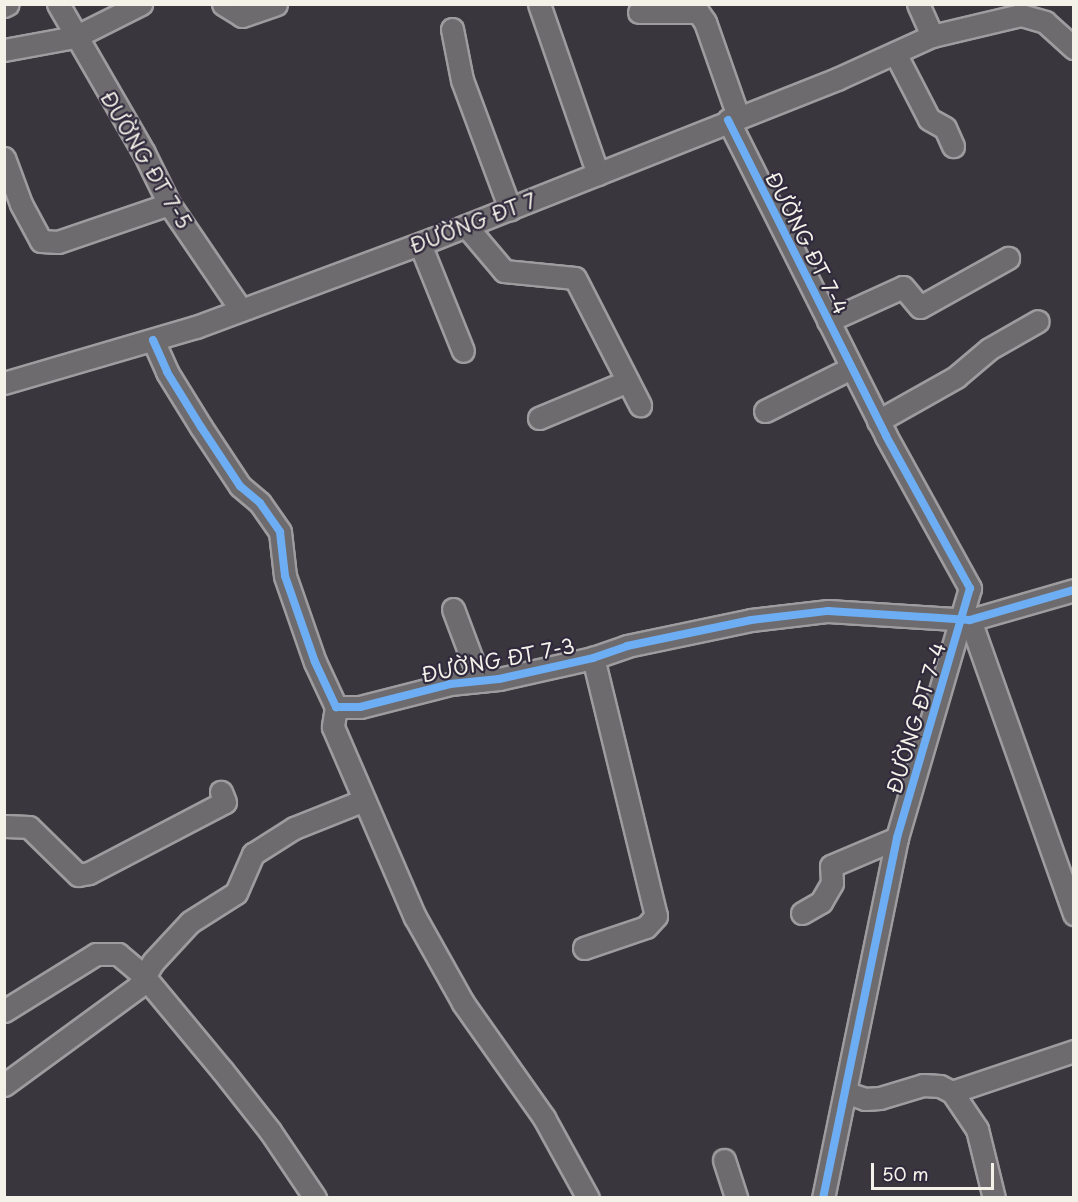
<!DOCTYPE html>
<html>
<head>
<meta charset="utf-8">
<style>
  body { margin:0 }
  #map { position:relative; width:1078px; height:1202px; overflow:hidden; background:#3a363e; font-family:"Playpen Sans",sans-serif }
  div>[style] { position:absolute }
  .roads { filter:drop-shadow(2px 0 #9e9c9e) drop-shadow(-2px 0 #9e9c9e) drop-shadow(0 2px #9e9c9e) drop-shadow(0 -2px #9e9c9e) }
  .minor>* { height:21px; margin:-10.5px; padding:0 10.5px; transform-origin:10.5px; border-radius:10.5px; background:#6d6b6d }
  .cycleway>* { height:8px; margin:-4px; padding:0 4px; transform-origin:4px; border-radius:4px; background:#6dadf4 }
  span { translate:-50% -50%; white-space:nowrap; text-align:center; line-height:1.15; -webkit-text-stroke:4.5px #2f2a3d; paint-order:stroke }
  .street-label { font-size:20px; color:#f4f1e8 }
  .frame { position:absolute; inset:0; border:6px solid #f4f1e8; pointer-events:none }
  .scale { position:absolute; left:871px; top:1163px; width:123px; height:27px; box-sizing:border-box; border:3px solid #f4f1e8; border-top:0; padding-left:8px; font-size:18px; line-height:21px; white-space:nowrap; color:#f4f1e8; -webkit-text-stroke:4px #2f2a3d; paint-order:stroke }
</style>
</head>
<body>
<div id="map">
  <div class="roads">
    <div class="minor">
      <i style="left:58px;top:4px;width:172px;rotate:60deg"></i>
      <i style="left:144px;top:153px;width:57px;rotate:63.9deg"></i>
      <i style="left:169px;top:204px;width:128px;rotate:55.8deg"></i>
      <i style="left:223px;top:4px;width:22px;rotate:32deg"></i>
      <i style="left:242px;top:16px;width:36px;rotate:-19deg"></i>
      <i style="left:539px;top:4px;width:180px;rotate:70.9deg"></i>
      <i style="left:918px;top:4px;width:35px;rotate:66deg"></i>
      <i style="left:4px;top:6px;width:4px;rotate:-27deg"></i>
      <i style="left:639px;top:12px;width:59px"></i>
      <i style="left:698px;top:12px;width:12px;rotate:55deg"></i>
      <i style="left:705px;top:22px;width:100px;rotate:70.7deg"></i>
      <i style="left:452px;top:29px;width:52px;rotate:78.9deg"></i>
      <i style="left:462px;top:80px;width:138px;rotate:69.6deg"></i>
      <i style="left:4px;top:50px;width:72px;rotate:-10.4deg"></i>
      <i style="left:75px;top:37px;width:74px;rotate:-26.6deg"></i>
      <i style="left:895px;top:53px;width:74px;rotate:62.7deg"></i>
      <i style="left:929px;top:119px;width:18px;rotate:29deg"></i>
      <i style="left:945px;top:128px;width:20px;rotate:66deg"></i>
      <i style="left:728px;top:120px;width:353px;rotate:63.4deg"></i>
      <i style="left:886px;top:436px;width:174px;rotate:61.1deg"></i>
      <i style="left:970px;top:588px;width:260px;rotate:106.3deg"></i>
      <i style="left:897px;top:838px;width:368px;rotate:101.6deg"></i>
      <i style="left:4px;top:158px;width:49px;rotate:69.7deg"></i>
      <i style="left:21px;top:204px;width:42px;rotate:61.6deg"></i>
      <i style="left:41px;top:241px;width:17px;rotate:3deg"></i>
      <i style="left:58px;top:242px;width:117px;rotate:-18.9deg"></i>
      <i style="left:466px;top:226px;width:59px;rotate:49.8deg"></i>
      <i style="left:504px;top:271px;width:71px;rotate:5.6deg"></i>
      <i style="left:575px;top:278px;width:143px;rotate:62.9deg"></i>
      <i style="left:420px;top:244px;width:115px;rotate:68.1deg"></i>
      <i style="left:828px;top:321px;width:82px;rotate:-24.4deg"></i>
      <i style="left:903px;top:287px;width:26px;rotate:50deg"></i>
      <i style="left:920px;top:307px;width:101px;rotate:-29.1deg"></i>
      <i style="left:153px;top:340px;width:35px;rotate:66deg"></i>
      <i style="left:167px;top:372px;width:65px;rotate:58.3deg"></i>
      <i style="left:201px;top:427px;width:71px;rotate:56.5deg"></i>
      <i style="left:240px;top:486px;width:26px;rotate:40deg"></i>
      <i style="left:260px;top:503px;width:35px;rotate:55deg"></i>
      <i style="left:280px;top:532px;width:44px;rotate:83.5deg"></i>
      <i style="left:285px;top:576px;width:91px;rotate:70.8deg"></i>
      <i style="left:315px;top:662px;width:50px;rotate:65deg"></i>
      <i style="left:336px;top:707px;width:24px"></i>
      <i style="left:360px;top:707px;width:93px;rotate:-14.3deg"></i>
      <i style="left:450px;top:684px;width:49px;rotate:-5.8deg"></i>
      <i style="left:499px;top:679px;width:96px;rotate:-12.6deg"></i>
      <i style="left:593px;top:658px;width:36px;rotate:-19deg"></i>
      <i style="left:627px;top:646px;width:127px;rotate:-11.8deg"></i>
      <i style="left:751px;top:620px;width:78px;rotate:-6.7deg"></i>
      <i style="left:828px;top:611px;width:142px;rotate:3.6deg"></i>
      <i style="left:970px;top:620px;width:108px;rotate:-16.1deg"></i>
      <i style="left:4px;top:383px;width:200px;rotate:-16.3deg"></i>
      <i style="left:196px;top:327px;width:253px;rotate:-20.4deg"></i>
      <i style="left:433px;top:239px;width:435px;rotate:-21.6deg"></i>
      <i style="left:837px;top:79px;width:104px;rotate:-24.4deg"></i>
      <i style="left:932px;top:36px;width:91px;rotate:-13.3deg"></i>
      <i style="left:1021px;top:15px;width:25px;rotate:16deg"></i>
      <i style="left:1045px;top:22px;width:39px;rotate:42deg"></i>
      <i style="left:765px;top:411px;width:96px;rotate:-26.6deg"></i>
      <i style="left:539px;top:418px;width:96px;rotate:-22.6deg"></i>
      <i style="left:878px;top:421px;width:90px;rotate:-29.4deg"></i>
      <i style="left:956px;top:377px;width:43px;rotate:-40.3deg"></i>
      <i style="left:989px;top:349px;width:56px;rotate:-29.7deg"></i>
      <i style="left:453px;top:609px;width:77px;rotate:69.4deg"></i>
      <i style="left:970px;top:620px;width:312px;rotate:70.5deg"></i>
      <i style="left:336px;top:707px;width:20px;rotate:99deg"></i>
      <i style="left:333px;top:727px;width:207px;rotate:66.7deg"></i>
      <i style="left:415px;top:917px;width:98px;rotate:60.8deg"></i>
      <i style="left:463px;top:1003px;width:141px;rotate:54.8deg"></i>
      <i style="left:544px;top:1118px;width:91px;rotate:61.2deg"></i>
      <i style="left:4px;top:826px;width:25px;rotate:2deg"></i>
      <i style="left:29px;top:827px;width:69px;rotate:44.4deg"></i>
      <i style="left:78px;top:875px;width:11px;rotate:-10deg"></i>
      <i style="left:89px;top:873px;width:153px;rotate:-27.6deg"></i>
      <i style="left:225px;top:802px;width:11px;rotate:-112deg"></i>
      <i style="left:802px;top:913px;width:22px;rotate:-30deg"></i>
      <i style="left:821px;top:902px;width:22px;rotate:-60deg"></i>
      <i style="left:832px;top:883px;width:17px;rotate:-93deg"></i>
      <i style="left:831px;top:866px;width:72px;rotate:-23deg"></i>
      <i style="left:584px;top:948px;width:65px;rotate:-18.7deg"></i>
      <i style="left:646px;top:927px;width:15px;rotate:-48deg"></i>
      <i style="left:656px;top:916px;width:266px;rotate:-103.7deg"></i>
      <i style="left:4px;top:1011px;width:108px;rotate:-31.8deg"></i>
      <i style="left:96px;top:954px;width:22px"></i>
      <i style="left:118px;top:954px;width:33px;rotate:40deg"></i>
      <i style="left:143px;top:975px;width:124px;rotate:50.3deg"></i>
      <i style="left:222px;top:1070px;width:78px;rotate:51.8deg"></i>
      <i style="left:270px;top:1131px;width:81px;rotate:56.1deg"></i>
      <i style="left:4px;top:1085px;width:166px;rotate:-36.2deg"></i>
      <i style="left:138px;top:987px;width:29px;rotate:-59deg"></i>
      <i style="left:153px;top:962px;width:54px;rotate:-47.2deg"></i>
      <i style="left:190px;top:922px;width:54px;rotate:-32.2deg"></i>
      <i style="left:236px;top:893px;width:43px;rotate:-66.4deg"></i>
      <i style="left:253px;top:854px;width:49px;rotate:-32.4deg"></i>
      <i style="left:294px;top:828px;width:75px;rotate:-21.8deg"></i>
      <i style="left:952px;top:1092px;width:45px;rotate:56deg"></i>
      <i style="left:977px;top:1129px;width:71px;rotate:76.2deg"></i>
      <i style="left:847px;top:1093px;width:19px;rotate:18deg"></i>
      <i style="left:865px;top:1099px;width:15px;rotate:-4deg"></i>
      <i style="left:880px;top:1098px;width:45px;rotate:-16.8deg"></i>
      <i style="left:923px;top:1085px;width:17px;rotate:3deg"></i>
      <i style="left:940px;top:1086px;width:13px;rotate:27deg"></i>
      <i style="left:952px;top:1092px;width:129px;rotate:-18.6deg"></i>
      <i style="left:724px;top:1160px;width:40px;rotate:72deg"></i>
    </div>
  </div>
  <div class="cycleway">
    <i style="left:728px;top:120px;width:353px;rotate:63.4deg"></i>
    <i style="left:886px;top:436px;width:174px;rotate:61.1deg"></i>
    <i style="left:970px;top:588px;width:260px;rotate:106.3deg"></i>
    <i style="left:897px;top:838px;width:368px;rotate:101.6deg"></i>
    <i style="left:153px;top:340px;width:35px;rotate:66deg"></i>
    <i style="left:167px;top:372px;width:65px;rotate:58.3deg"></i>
    <i style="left:201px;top:427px;width:71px;rotate:56.5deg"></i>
    <i style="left:240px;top:486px;width:26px;rotate:40deg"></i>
    <i style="left:260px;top:503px;width:35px;rotate:55deg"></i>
    <i style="left:280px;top:532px;width:44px;rotate:83.5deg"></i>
    <i style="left:285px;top:576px;width:91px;rotate:70.8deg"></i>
    <i style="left:315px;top:662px;width:50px;rotate:65deg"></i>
    <i style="left:336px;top:707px;width:24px"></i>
    <i style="left:360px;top:707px;width:93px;rotate:-14.3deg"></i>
    <i style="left:450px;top:684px;width:49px;rotate:-5.8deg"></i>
    <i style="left:499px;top:679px;width:96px;rotate:-12.6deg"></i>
    <i style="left:593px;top:658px;width:36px;rotate:-19deg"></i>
    <i style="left:627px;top:646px;width:127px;rotate:-11.8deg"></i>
    <i style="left:751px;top:620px;width:78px;rotate:-6.7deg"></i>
    <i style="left:828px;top:611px;width:142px;rotate:3.6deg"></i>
    <i style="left:970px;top:620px;width:108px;rotate:-16.1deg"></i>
  </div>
  <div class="street-label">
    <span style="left:146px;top:160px;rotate:59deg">ĐƯỜNG ĐT 7-5</span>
    <span style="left:473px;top:223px;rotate:-21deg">ĐƯỜNG ĐT 7</span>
    <span style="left:807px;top:243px;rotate:63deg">ĐƯỜNG ĐT 7-4</span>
    <span style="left:498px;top:660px;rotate:-11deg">ĐƯỜNG ĐT 7-3</span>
    <span style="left:916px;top:718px;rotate:-73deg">ĐƯỜNG ĐT 7-4</span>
  </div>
  <div class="frame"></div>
  <div class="scale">50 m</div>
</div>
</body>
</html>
